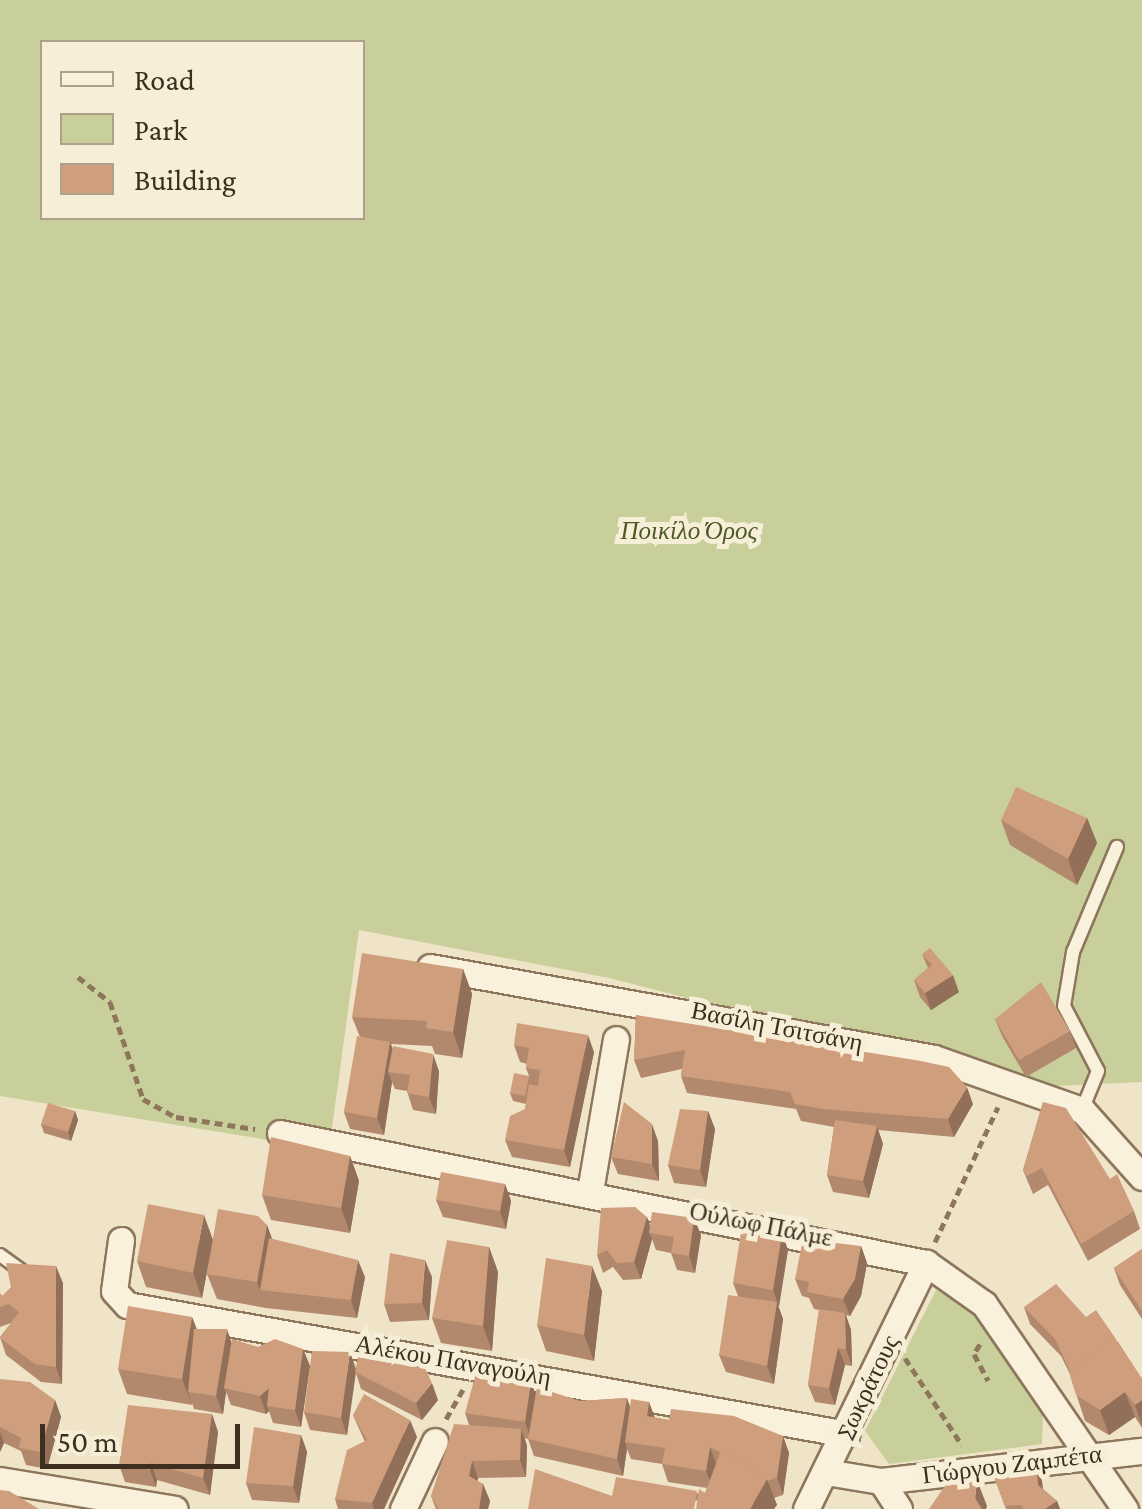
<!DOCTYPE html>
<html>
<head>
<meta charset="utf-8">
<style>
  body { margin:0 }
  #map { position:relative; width:1142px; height:1509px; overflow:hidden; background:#f0e4c8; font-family:"Crimson Pro",serif }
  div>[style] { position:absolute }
  .green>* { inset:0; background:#c9cf9b }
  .path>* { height:5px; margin-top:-2.5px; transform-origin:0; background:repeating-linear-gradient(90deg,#8d765c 0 8px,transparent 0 13px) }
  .roads { filter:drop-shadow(2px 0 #8d765c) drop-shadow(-2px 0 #8d765c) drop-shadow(0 2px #8d765c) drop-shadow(0 -2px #8d765c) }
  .lane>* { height:12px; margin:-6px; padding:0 6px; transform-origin:6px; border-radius:6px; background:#faf1dc }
  .street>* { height:25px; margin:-12.5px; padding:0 12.5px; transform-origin:12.5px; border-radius:12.5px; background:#faf1dc }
  .wall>* { inset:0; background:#b2896c }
  .shaded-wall>* { inset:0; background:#916f58 }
  .building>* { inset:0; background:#cf9f7d }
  span { translate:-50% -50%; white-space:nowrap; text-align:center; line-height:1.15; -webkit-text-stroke:10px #f7eed8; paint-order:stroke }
  .park-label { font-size:25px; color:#4d5a26; font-style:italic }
  .street-label { font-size:25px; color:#3d2e20 }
  .legend { position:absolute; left:40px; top:40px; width:325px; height:180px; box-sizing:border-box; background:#f7eed8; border:2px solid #ada18e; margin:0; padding:12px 18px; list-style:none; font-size:30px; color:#3d2e20 }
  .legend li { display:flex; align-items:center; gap:20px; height:50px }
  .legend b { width:50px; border:2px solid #ada18e }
  .scale { position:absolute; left:40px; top:1424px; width:200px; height:45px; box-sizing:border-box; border:5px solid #3d2e20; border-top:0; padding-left:12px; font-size:30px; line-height:35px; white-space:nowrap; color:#3d2e20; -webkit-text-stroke:8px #f7eed8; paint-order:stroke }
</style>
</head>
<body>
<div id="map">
  <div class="green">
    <i style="clip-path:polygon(evenodd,0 0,1142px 0,1142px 1082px,1034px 1087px,609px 978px,359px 930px,329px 1150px,0 1096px,0 0,42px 42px,362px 42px,362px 218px,42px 218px,42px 42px)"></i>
    <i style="clip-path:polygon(936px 1290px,977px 1310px,1043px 1415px,1042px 1444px,889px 1464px,865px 1431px)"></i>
  </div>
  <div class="path">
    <i style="left:78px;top:977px;width:41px;rotate:38deg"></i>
    <i style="left:110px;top:1002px;width:102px;rotate:71.2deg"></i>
    <i style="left:143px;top:1099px;width:38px;rotate:29deg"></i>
    <i style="left:176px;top:1117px;width:80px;rotate:8.6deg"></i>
    <i style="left:935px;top:1242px;width:149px;rotate:-65deg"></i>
    <i style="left:980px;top:1344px;width:12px;rotate:121deg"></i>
    <i style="left:974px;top:1354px;width:30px;rotate:62deg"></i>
    <i style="left:905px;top:1358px;width:104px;rotate:56.8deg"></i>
    <i style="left:446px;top:1419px;width:34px;rotate:-60deg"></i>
  </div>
  <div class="roads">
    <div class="lane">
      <i style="left:1082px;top:1110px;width:42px;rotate:-67.7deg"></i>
      <i style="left:1098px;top:1071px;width:73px;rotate:-117.6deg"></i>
      <i style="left:1064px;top:1006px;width:55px;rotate:-80.5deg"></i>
      <i style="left:1073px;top:952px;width:114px;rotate:-67.3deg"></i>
      <i style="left:0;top:1255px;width:27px;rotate:36deg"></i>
    </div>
    <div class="street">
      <i style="left:430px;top:967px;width:512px;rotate:10.23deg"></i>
      <i style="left:934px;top:1058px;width:157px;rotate:19.4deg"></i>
      <i style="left:1082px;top:1110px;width:90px;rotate:48.2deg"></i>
      <i style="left:280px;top:1133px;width:659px;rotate:11.38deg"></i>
      <i style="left:926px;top:1263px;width:71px;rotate:35.3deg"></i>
      <i style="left:984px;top:1304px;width:249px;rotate:55.5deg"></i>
      <i style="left:590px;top:1191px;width:154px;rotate:-80.3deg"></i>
      <i style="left:121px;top:1240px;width:51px;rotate:97.8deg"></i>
      <i style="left:114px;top:1291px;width:19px;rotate:47deg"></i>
      <i style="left:127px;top:1305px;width:731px;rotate:10.16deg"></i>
      <i style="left:826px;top:1472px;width:56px;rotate:9.3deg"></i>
      <i style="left:881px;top:1481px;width:33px;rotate:57deg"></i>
      <i style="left:0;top:1480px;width:177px;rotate:9.4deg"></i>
      <i style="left:881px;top:1481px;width:263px;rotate:-6.6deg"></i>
      <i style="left:403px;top:1509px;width:75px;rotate:-64.8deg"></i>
      <i style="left:806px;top:1509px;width:274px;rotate:-64deg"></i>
    </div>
  </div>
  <div class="wall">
    <i style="clip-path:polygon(1087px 818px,1097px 843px,1077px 885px,1010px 845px,1001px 820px)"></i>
    <i style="clip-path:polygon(922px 954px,959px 992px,931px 1010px,920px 997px,914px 980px,928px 968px)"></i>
    <i style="clip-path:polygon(463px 969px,472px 994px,462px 1058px,435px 1054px,432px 1046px,391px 1044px,393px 1049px,439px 1071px,436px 1114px,413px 1110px,407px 1091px,395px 1089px,392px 1082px,384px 1135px,350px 1129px,344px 1112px,360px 1037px,352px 1017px)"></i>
    <i style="clip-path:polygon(636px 1015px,973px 1104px,954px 1137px,878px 1130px,883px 1144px,869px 1198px,833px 1192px,827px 1175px,834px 1127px,801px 1121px,796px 1109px,687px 1093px,681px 1076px,682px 1069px,641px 1078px,634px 1060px)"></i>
    <i style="clip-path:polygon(995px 1019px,1070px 1031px,1076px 1048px,1026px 1077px,1002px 1036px)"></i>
    <i style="clip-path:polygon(514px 1045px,594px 1052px,570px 1167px,512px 1157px,505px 1140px,525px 1109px,526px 1104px,513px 1101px,510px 1093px,529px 1076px,526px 1068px,527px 1064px,520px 1062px)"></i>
    <i style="clip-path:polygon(1043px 1102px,1110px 1179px,1134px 1211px,1140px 1229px,1088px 1261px,1048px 1185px,1033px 1194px,1023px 1170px)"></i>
    <i style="clip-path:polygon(75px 1111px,78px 1120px,71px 1141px,44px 1133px,41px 1124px)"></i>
    <i style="clip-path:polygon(708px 1111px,715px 1129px,706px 1187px,674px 1183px,668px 1165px)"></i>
    <i style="clip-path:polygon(658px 1141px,659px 1181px,618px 1174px,611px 1157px)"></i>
    <i style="clip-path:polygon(350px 1156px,359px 1181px,350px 1233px,271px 1220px,262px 1195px)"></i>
    <i style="clip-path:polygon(505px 1184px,511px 1201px,506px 1229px,443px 1217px,436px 1200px)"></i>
    <i style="clip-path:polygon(647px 1217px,650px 1227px,694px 1218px,701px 1235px,695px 1273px,677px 1270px,671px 1253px,656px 1250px,652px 1239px,641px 1279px,623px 1280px,613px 1267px,603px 1273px,597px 1255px)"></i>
    <i style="clip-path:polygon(267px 1225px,272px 1239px,365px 1277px,357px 1318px,266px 1308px,217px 1299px,207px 1274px,212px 1245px,202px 1298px,146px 1287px,137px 1261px)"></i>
    <i style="clip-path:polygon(782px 1233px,788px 1250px,778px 1307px,783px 1319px,774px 1384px,726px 1372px,719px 1355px,738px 1296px,733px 1283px)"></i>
    <i style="clip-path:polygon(861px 1246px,867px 1263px,861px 1296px,850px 1316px,846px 1315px,851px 1330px,852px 1366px,845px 1365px,835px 1405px,815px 1402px,808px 1385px,819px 1310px,814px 1309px,809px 1298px,802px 1296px,795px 1279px)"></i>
    <i style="clip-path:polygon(489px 1247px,498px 1272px,492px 1351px,441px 1343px,432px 1318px)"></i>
    <i style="clip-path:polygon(1142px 1249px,1142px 1319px,1120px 1285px,1114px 1268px)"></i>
    <i style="clip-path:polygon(432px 1277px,429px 1320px,390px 1322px,384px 1304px)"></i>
    <i style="clip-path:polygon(63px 1283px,62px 1384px,41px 1382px,6px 1355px,0 1337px,11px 1323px,0 1327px,0 1293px,2px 1296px)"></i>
    <i style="clip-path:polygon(602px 1291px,594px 1361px,546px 1351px,537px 1325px)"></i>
    <i style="clip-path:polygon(1024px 1307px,1118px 1342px,1142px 1379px,1142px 1428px,1135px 1417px,1109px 1435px,1085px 1421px,1069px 1372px,1061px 1356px,1030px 1324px)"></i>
    <i style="clip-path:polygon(192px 1317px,197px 1329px,232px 1343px,258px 1347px,303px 1349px,310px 1366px,301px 1427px,273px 1423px,269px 1411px,266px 1414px,231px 1405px,226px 1392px,223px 1414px,194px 1409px,192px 1403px,192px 1405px,127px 1394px,118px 1369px)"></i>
    <i style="clip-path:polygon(356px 1368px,438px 1400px,422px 1420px,361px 1389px,356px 1373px,347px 1435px,310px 1430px,304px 1412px)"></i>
    <i style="clip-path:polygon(0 1379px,55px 1400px,61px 1417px,47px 1469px,26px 1465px,21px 1451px,4px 1443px,0 1452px)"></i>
    <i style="clip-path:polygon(536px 1395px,580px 1401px,627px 1398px,630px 1407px,649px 1402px,655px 1418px,783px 1436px,789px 1453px,783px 1495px,774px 1498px,777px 1505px,612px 1496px,705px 1493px,707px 1488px,668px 1482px,662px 1464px,631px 1459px,627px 1449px,623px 1476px,534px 1456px,528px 1439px,525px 1438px,527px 1446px,526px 1477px,478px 1478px,477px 1481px,483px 1484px,490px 1501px,488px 1509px,436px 1509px,431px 1496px,469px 1425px,465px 1413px)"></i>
    <i style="clip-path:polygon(212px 1414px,218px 1432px,210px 1495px,157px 1480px,156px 1487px,125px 1482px,119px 1465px)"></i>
    <i style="clip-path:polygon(353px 1415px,417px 1437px,384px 1509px,338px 1509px,335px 1499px,365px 1442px)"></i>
    <i style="clip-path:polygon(301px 1435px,307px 1452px,299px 1503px,252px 1500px,246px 1483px)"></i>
    <i style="clip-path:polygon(1036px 1464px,1042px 1481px,1043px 1489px,1057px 1501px,1060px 1509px,1006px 1509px,991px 1469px)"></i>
  </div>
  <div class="shaded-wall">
    <i style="clip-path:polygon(1087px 818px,1097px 843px,1077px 885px,1068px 859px)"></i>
    <i style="clip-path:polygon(463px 969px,472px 994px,462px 1058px,453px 1032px)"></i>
    <i style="clip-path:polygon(953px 975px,959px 992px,931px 1010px,925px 993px)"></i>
    <i style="clip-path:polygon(588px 1035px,594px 1052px,570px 1167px,564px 1150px)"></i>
    <i style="clip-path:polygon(390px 1042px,396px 1059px,388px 1072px,392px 1082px,384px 1135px,377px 1118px)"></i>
    <i style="clip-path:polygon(433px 1054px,439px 1071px,436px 1114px,429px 1097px)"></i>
    <i style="clip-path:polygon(967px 1087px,973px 1104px,954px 1137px,948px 1119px)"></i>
    <i style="clip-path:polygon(75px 1111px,78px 1120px,71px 1141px,68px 1132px)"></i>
    <i style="clip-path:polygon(708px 1111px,715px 1129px,706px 1187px,700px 1170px)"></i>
    <i style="clip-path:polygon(652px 1124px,658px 1141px,659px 1181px,652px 1164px)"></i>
    <i style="clip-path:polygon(877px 1126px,883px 1144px,869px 1198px,863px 1181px)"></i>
    <i style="clip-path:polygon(350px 1156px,359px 1181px,350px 1233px,341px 1208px)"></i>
    <i style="clip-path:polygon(505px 1184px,511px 1201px,506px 1229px,500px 1211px)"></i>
    <i style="clip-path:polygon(204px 1215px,213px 1240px,202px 1298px,193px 1273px)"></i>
    <i style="clip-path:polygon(647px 1217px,653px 1234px,649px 1233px,652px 1239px,641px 1279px,634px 1262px)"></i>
    <i style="clip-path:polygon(694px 1218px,701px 1235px,695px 1273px,689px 1256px)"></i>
    <i style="clip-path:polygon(267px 1225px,276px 1250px,260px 1290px,257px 1282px)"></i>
    <i style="clip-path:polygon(782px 1233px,788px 1250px,779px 1307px,773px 1290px)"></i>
    <i style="clip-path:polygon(861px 1246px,867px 1263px,861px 1296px,850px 1316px,843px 1299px)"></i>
    <i style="clip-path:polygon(489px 1247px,498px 1272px,492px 1351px,483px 1326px)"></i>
    <i style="clip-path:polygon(358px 1260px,365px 1277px,357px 1318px,351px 1300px)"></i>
    <i style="clip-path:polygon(425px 1260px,432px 1277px,429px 1320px,422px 1303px)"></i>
    <i style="clip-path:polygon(56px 1266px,63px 1283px,62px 1384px,56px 1367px)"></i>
    <i style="clip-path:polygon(592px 1266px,602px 1291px,594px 1361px,584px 1335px)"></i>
    <i style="clip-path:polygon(777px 1302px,783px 1319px,774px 1384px,767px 1366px)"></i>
    <i style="clip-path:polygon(845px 1313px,851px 1330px,852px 1366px,846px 1349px)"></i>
    <i style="clip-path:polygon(192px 1317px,201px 1342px,188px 1392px,192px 1405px,182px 1379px)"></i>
    <i style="clip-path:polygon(227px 1329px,233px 1347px,224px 1388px,226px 1392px,223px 1414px,216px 1396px)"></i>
    <i style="clip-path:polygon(838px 1348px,845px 1365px,835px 1405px,829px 1388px)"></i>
    <i style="clip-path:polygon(303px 1349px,310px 1366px,301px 1427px,295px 1410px)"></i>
    <i style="clip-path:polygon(350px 1352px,356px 1369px,347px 1435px,341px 1418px)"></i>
    <i style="clip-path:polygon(531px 1381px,537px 1398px,531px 1439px,525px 1422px)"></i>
    <i style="clip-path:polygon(432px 1383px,438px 1400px,422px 1420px,416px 1403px)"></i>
    <i style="clip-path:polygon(269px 1388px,267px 1406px,269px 1411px,266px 1414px,260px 1396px)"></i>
    <i style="clip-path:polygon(1125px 1392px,1135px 1417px,1109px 1435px,1100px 1410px)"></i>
    <i style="clip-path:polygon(627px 1398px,633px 1416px,625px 1442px,627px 1449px,623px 1476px,617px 1459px)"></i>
    <i style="clip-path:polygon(55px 1400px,61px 1417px,47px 1469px,40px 1452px)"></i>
    <i style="clip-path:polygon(1142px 1400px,1142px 1425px,1135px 1405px)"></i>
    <i style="clip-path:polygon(649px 1402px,655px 1419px,647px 1416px)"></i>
    <i style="clip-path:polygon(212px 1414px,218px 1432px,210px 1495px,203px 1478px)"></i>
    <i style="clip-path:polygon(410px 1420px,417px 1437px,384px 1509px,374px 1509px,372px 1503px)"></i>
    <i style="clip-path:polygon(521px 1429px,527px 1446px,526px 1477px,520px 1460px)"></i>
    <i style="clip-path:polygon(0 1432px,4px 1443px,0 1452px)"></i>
    <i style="clip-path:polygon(301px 1435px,307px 1452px,299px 1503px,293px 1486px)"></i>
    <i style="clip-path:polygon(783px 1436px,789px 1453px,783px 1495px,777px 1477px)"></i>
    <i style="clip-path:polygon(710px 1447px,716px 1464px,713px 1489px,706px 1471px)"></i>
    <i style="clip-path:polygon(472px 1461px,478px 1478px,475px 1494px,469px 1476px)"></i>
    <i style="clip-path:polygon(151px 1463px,157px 1480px,156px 1487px,150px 1470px)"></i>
    <i style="clip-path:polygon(1036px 1464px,1042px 1481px,1044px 1503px,1038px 1485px)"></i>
    <i style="clip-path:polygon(767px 1479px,777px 1505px,774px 1509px,750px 1509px)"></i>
    <i style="clip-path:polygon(977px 1480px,987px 1506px,986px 1509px,979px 1509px,975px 1498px)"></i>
    <i style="clip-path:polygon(483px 1484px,490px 1501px,488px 1509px,479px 1509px)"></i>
    <i style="clip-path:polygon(1057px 1501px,1060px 1509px,1045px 1509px)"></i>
  </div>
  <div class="building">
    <i style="clip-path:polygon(1016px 787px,1087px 818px,1068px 859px,1001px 820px)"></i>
    <i style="clip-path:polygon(930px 948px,953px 975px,925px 993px,914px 980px,932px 965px,922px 954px)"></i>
    <i style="clip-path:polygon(362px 953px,463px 969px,453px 1032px,426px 1028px,427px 1021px,352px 1017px)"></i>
    <i style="clip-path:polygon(1041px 982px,1070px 1031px,1019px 1060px,995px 1019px)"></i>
    <i style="clip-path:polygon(636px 1015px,921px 1061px,949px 1067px,967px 1087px,948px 1119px,823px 1109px,795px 1104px,790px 1092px,681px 1076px,685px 1050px,634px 1060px)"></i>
    <i style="clip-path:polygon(517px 1023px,588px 1035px,564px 1150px,505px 1140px,510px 1116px,525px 1109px,529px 1084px,538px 1086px,540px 1070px,526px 1068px,529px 1048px,514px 1045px)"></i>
    <i style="clip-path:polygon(357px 1036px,390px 1042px,377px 1118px,344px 1112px)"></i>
    <i style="clip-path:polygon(393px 1046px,433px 1054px,429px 1097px,407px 1093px,410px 1075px,388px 1072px)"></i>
    <i style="clip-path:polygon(514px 1073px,529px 1076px,525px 1096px,510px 1093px)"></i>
    <i style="clip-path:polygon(624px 1102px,652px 1124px,652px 1164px,611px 1157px)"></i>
    <i style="clip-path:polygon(1043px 1102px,1066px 1108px,1110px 1179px,1117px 1174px,1134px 1211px,1081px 1244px,1042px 1168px,1027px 1176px,1023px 1170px)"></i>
    <i style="clip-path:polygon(48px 1103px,75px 1111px,68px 1132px,41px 1124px)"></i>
    <i style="clip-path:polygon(680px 1109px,708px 1111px,700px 1170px,668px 1165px)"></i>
    <i style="clip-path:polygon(835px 1120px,877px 1126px,863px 1181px,827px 1175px)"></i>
    <i style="clip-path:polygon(271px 1137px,350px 1156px,341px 1208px,262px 1195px)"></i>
    <i style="clip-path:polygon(441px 1172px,505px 1184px,500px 1211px,436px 1200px)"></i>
    <i style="clip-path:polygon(148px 1204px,204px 1215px,193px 1273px,137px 1261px)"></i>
    <i style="clip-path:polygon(635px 1207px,647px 1217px,634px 1262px,617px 1263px,607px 1250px,597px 1255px,601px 1208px)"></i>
    <i style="clip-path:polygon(218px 1209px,258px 1216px,267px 1225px,257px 1282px,207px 1274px)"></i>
    <i style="clip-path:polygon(652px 1212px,694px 1218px,689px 1256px,671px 1253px,674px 1237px,649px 1233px)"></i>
    <i style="clip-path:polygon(742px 1226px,782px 1233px,773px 1290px,733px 1283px)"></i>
    <i style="clip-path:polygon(269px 1238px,358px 1260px,351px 1300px,260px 1290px)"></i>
    <i style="clip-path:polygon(803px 1239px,861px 1246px,855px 1279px,843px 1299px,807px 1292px,809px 1282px,795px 1279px)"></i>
    <i style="clip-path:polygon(447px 1240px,489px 1247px,483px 1326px,432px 1318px)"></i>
    <i style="clip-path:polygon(1142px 1249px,1142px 1311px,1114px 1268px)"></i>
    <i style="clip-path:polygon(390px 1253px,425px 1260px,422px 1303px,384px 1304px)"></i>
    <i style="clip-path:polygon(546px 1258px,592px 1266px,584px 1335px,537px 1325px)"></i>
    <i style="clip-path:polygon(6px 1263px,56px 1266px,56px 1367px,35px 1364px,0 1338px,19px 1312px,9px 1304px,0 1307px,0 1293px,2px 1296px,11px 1287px)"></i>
    <i style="clip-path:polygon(1056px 1284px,1086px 1317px,1096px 1310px,1116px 1339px,1070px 1371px,1055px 1339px,1024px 1307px)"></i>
    <i style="clip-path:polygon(728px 1295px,777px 1302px,767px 1366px,719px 1355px)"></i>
    <i style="clip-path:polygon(128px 1306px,192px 1317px,182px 1379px,118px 1369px)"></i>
    <i style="clip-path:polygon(819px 1309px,845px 1313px,846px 1349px,838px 1348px,829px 1388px,808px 1385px)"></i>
    <i style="clip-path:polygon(194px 1329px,227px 1329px,216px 1396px,188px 1392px)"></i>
    <i style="clip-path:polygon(1115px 1338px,1142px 1379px,1142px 1400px,1135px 1405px,1125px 1392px,1100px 1410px,1076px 1395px,1069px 1372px)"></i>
    <i style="clip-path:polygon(232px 1339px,258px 1347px,275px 1339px,303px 1349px,295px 1410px,267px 1406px,269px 1388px,260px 1396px,224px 1388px)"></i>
    <i style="clip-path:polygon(312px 1351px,350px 1352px,341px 1418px,304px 1412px)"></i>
    <i style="clip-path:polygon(358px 1357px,423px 1364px,432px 1383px,416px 1403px,355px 1372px)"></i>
    <i style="clip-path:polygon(476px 1373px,531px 1381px,525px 1422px,465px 1413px)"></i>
    <i style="clip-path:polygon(0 1379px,30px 1382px,55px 1400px,40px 1452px,19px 1448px,21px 1438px,0 1427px)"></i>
    <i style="clip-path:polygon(537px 1387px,580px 1401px,627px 1398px,617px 1459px,528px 1439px)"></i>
    <i style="clip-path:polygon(364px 1394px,410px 1420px,372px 1503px,335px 1499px,347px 1450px,367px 1440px,353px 1415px)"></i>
    <i style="clip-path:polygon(631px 1399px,649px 1402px,647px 1416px,669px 1420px,671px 1409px,734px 1416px,783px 1436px,777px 1477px,768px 1481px,767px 1479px,722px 1448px,721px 1453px,710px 1447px,706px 1471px,662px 1464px,665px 1448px,625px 1442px)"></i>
    <i style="clip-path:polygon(128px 1405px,212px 1414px,203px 1478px,151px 1463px,150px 1470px,119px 1465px)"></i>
    <i style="clip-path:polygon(454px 1424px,521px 1429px,520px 1460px,472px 1461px,469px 1476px,483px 1484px,479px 1509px,439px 1509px,431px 1496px)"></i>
    <i style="clip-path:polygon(254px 1427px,301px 1435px,293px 1486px,246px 1483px)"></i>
    <i style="clip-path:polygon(722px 1448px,767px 1479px,750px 1509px,696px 1509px,699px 1489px,705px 1493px)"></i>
    <i style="clip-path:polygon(1036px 1464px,1038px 1485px,1057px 1501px,1045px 1509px,1024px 1509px,1020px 1505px,1005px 1506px,991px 1469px)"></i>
    <i style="clip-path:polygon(958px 1467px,977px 1480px,975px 1498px,982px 1509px,929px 1509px)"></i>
    <i style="clip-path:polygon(535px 1469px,612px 1496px,616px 1477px,697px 1491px,694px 1509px,528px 1509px)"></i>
    <i style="clip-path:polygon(0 1490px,9px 1491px,39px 1509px,0 1509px)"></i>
  </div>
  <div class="park-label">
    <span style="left:689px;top:531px">Ποικίλο Όρος</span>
  </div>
  <div class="street-label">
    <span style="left:777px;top:1027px;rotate:11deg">Βασίλη Τσιτσάνη</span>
    <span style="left:761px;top:1225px;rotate:11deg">Ούλωφ Πάλμε</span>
    <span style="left:453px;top:1361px;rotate:10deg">Αλέκου Παναγούλη</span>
    <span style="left:868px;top:1387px;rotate:-64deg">Σωκράτους</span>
    <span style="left:1012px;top:1465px;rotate:-7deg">Γιώργου Ζαμπέτα</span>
  </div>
  <ul class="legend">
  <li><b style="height:12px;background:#faf1dc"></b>Road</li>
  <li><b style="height:28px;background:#c9cf9b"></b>Park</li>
  <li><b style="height:28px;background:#cf9f7d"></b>Building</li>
  </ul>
  <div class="scale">50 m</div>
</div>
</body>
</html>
